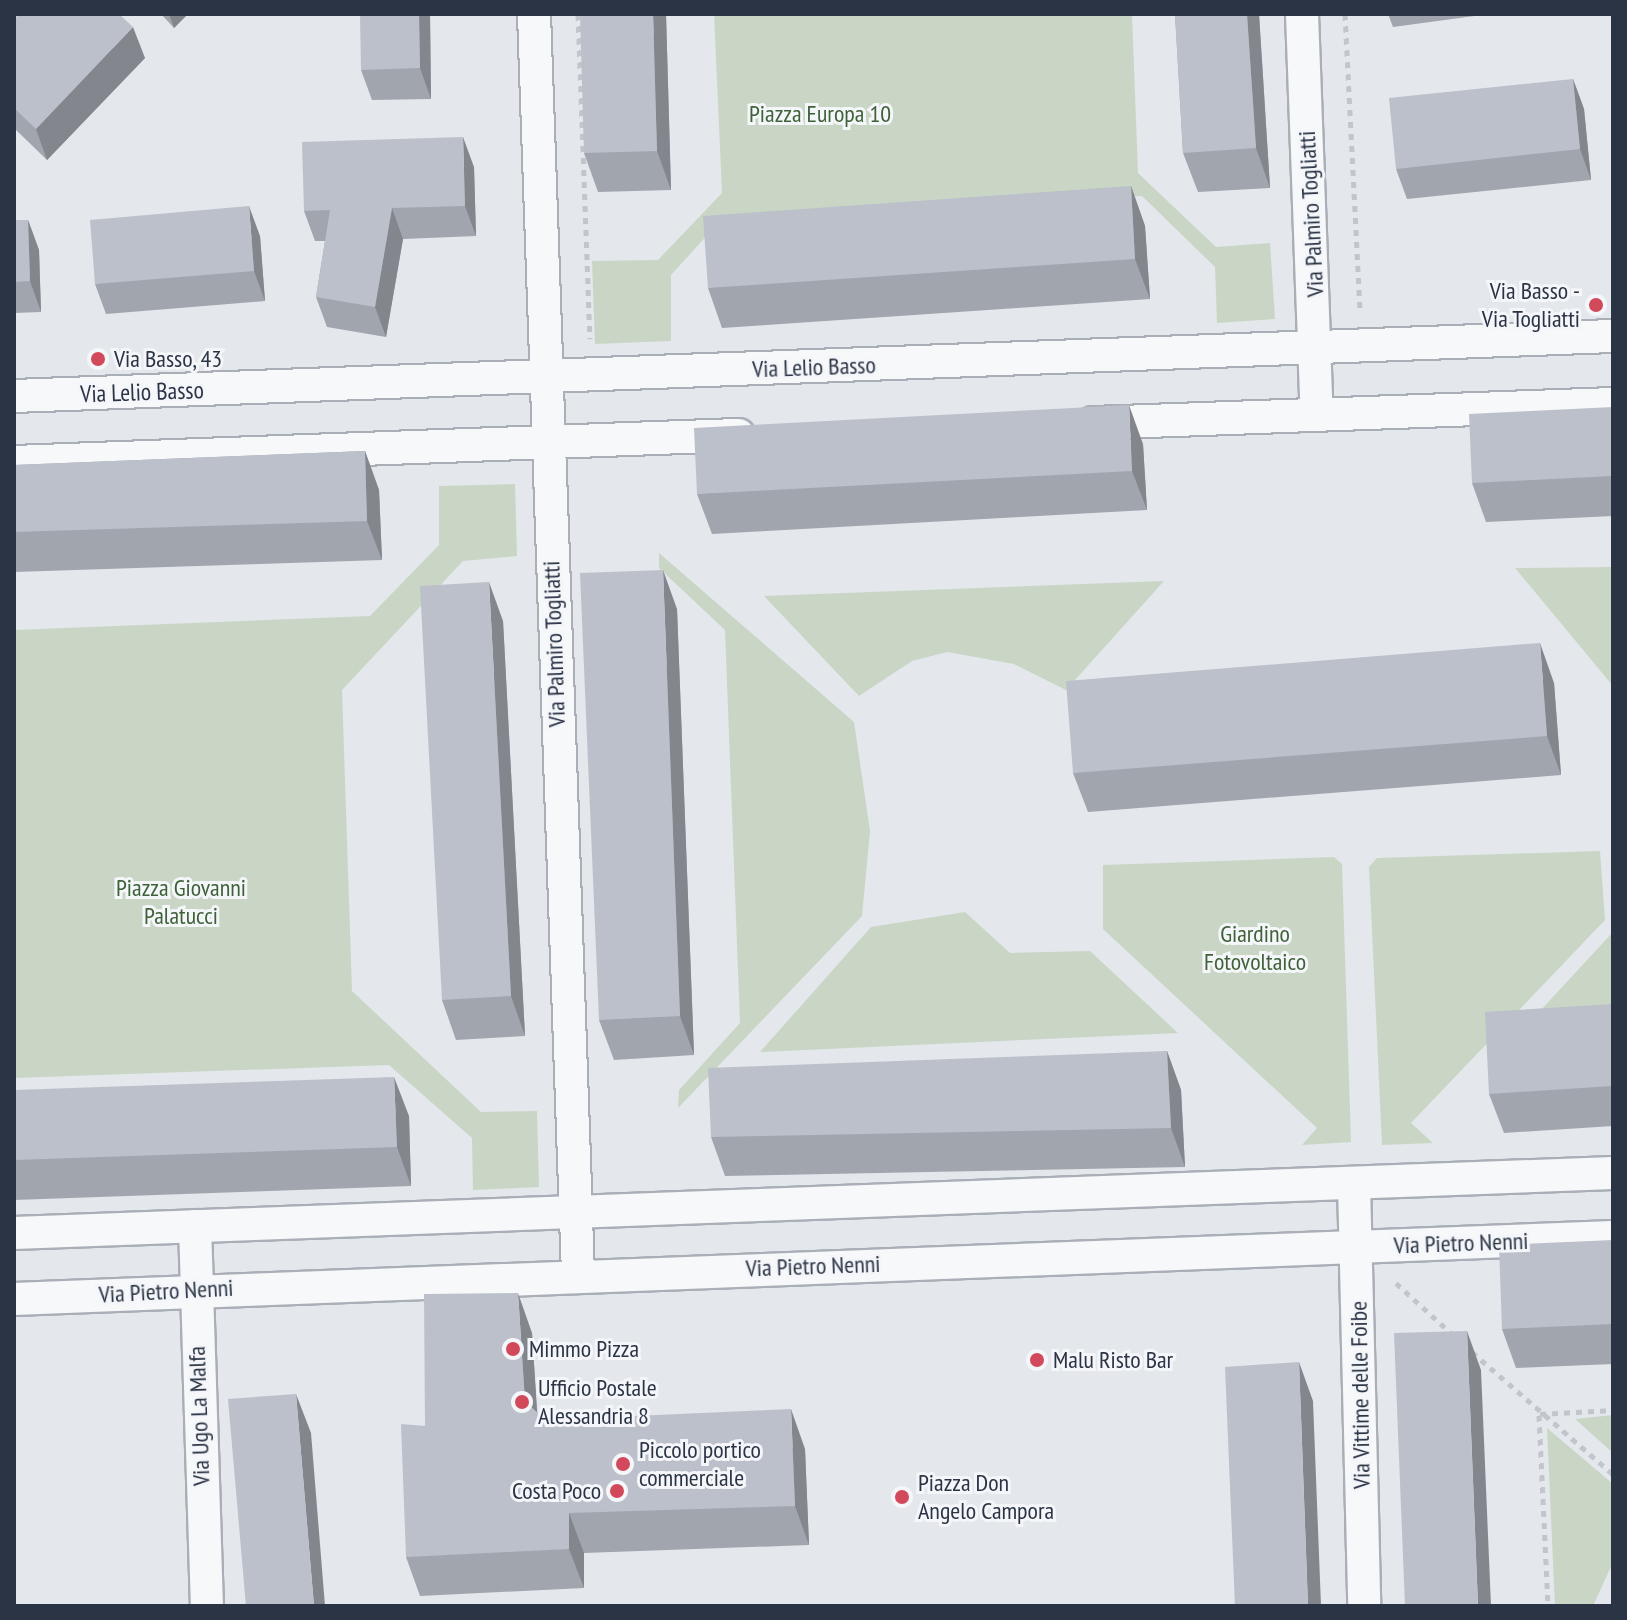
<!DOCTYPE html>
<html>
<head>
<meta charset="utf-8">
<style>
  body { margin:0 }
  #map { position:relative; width:1627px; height:1620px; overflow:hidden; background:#e4e7ec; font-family:"PT Sans Narrow",sans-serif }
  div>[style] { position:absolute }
  .green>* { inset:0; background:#c9d6c5 }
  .path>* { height:5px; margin-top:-2.5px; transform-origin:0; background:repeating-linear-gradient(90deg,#c2c5cb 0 6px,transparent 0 12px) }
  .roads { filter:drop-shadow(2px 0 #a9aeb7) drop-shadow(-2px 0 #a9aeb7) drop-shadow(0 2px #a9aeb7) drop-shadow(0 -2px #a9aeb7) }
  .street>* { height:32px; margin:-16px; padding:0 16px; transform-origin:16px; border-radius:16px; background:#f7f8fa }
  .wall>* { inset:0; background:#a1a5ae }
  .shaded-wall>* { inset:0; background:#83868d }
  .building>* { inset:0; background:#bbc0ca }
  .dots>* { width:22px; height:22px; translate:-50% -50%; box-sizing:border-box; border:4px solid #f4f6f9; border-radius:50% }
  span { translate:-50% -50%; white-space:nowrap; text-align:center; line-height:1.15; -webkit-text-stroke:6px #f4f6f9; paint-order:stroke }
  .park-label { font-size:24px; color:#3f6138 }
  .street-label { font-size:24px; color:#2b3445 }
  .poi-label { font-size:24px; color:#2b3445 }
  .right { translate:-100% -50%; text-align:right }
  .left { translate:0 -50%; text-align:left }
  .frame { position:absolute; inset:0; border:16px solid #2b3445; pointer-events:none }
</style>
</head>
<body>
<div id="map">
  <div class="green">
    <i style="clip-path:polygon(714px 14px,1132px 14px,1138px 173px,1216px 247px,1270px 243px,1275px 319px,1217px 323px,1215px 267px,1142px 196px,721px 220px,671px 275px,671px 341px,595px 344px,592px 261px,658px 260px,722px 193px)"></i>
    <i style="clip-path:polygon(515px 484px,517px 556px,463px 561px,342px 690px,352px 991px,481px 1112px,537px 1111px,539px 1187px,473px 1190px,472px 1138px,389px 1065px,14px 1078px,14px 630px,370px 616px,439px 545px,439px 486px)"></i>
    <i style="clip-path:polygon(659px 553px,854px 722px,870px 831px,862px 916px,678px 1108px,679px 1090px,740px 1023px,725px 630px,659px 568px)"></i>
    <i style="clip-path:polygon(1613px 567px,1613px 686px,1515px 568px)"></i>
    <i style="clip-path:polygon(1164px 581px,1066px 690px,1014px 664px,947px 652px,912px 661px,859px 696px,764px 596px)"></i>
    <i style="clip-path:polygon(1600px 851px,1605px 920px,1411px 1123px,1433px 1143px,1382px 1145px,1369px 867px,1377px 858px)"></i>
    <i style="clip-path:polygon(1334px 857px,1342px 864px,1351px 1142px,1302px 1145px,1317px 1128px,1103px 929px,1103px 865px)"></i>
    <i style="clip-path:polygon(965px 912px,1010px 953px,1090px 951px,1178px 1033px,760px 1052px,871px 927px)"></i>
    <i style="clip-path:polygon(1613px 932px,1613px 1009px,1539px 1012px)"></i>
    <i style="clip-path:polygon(1613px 1415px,1613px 1453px,1575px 1419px)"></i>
    <i style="clip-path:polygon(1547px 1428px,1613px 1484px,1613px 1562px,1593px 1606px,1555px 1606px)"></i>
  </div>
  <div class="path">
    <i style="left:578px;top:14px;width:325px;rotate:87.9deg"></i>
    <i style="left:1345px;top:14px;width:298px;rotate:87.1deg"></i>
    <i style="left:1396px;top:1283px;width:76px;rotate:42.3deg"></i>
    <i style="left:1472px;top:1352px;width:186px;rotate:40.9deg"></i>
    <i style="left:1540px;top:1414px;width:73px;rotate:-3.1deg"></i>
    <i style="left:1539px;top:1415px;width:191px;rotate:87.3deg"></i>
  </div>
  <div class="roads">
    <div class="street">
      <i style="left:534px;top:14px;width:1262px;rotate:88deg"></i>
      <i style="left:1302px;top:14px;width:401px;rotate:87.9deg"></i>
      <i style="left:14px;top:396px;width:1600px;rotate:-2.15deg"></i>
      <i style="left:1093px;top:423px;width:520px;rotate:-2.09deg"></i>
      <i style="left:14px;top:462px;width:725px;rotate:-2.14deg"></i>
      <i style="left:1354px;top:1184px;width:422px;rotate:88.6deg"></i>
      <i style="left:195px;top:1226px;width:380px;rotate:88.2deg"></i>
      <i style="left:14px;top:1233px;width:1600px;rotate:-2.15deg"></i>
      <i style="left:14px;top:1299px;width:1600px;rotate:-2.22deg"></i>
    </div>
  </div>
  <div class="wall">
    <i style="clip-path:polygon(161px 14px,188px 14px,174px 28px)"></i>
    <i style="clip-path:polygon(430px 14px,431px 99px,372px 100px,361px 70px)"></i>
    <i style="clip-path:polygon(666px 14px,671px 190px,598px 192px,584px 153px)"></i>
    <i style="clip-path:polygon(1175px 14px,1259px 14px,1270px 188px,1198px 192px,1183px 153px)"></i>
    <i style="clip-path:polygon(1388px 14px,1482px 14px,1482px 15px,1393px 27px)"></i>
    <i style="clip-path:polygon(14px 19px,145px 58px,47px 160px,14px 128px)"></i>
    <i style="clip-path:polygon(1573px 79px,1584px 109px,1591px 180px,1407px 199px,1396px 169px)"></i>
    <i style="clip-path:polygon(474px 167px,476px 236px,403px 239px,386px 337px,327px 327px,316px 297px,325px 241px,315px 241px,304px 211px)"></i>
    <i style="clip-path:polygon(1131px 186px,1145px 226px,1150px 299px,722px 328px,708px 288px)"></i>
    <i style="clip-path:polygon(14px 220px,28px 220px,39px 250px,41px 312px,14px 313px)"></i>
    <i style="clip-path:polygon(260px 236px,265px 301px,106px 314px,95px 284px)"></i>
    <i style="clip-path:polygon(1613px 407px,1613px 516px,1486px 522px,1472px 483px)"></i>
    <i style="clip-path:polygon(1143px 444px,1147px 510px,712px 534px,697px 494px)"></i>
    <i style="clip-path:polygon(365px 451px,379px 490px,382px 560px,14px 572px,14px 465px)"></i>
    <i style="clip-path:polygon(677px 609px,694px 1055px,614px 1060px,599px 1020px)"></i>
    <i style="clip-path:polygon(503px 621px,525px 1036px,456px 1040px,442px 1000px)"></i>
    <i style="clip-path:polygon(1554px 683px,1561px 775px,1088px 812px,1073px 773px)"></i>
    <i style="clip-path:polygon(1613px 1004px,1613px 1126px,1504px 1133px,1489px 1094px)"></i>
    <i style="clip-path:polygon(1167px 1051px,1181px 1090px,1185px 1167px,725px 1176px,711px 1137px)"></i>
    <i style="clip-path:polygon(14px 1090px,409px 1116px,411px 1186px,14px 1200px)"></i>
    <i style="clip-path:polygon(1613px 1240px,1613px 1364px,1516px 1368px,1502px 1329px)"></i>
    <i style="clip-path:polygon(532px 1333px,537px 1413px,545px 1420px,805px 1449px,809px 1545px,584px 1553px,584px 1588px,420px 1596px,406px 1557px,425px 1426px)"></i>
  </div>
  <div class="shaded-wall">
    <i style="clip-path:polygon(169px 14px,188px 14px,174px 28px)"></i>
    <i style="clip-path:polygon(419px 14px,430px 14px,431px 99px,420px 68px)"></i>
    <i style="clip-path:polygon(653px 14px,666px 14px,671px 190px,657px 151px)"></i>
    <i style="clip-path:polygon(1247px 14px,1259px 14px,1270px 188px,1256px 148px)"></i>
    <i style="clip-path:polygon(133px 27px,145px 58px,47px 160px,36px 129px)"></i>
    <i style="clip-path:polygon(1573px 79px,1584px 109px,1591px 180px,1580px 149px)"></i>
    <i style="clip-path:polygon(463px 137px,474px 167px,476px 236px,465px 206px)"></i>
    <i style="clip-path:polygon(1131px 186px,1145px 226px,1150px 299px,1135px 259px)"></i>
    <i style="clip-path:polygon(249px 206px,260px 236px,265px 301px,254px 271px)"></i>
    <i style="clip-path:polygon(392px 208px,403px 239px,386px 337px,375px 307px)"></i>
    <i style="clip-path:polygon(28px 220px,39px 250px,41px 312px,30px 281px)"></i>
    <i style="clip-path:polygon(1129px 405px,1143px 444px,1147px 510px,1132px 471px)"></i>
    <i style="clip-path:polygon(365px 451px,379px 490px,382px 560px,367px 521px)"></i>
    <i style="clip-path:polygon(663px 570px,677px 609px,694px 1055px,680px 1016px)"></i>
    <i style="clip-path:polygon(489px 582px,503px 621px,525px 1036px,511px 996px)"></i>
    <i style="clip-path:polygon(1540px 643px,1554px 683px,1561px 775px,1547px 736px)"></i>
    <i style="clip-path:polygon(1167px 1051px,1181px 1090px,1185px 1167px,1171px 1128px)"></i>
    <i style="clip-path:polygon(394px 1077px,409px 1116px,411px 1186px,397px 1147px)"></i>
    <i style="clip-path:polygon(518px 1293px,532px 1333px,539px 1440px,525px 1401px)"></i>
    <i style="clip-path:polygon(1467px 1331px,1481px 1370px,1491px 1606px,1478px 1606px)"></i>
    <i style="clip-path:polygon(1299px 1362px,1313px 1401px,1321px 1606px,1308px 1606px)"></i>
    <i style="clip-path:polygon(296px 1394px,311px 1433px,325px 1606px,314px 1606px)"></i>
    <i style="clip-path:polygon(791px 1409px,805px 1449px,809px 1545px,795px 1506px)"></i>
    <i style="clip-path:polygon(569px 1513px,584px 1553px,584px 1588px,569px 1549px)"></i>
  </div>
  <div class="building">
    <i style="clip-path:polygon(19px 14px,119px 14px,133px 27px,36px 129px,14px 108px,14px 19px)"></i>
    <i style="clip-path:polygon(360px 14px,419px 14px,420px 68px,361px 70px)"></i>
    <i style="clip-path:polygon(580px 14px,653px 14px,657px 151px,584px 153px)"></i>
    <i style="clip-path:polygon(1175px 14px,1247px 14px,1256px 148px,1183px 153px)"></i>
    <i style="clip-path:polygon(1573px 79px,1580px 149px,1396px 169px,1389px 98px)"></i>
    <i style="clip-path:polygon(463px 137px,465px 206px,392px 208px,375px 307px,316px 297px,330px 210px,304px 211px,302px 142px)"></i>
    <i style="clip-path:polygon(1131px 186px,1135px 259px,708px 288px,703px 216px)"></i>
    <i style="clip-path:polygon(249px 206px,254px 271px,95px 284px,90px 220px)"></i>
    <i style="clip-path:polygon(14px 220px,28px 220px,30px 281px,14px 282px)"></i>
    <i style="clip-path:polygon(1129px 405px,1132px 471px,697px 494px,694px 428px)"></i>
    <i style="clip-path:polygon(1613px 407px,1613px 476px,1472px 483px,1469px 414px)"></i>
    <i style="clip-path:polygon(365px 451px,367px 521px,14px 532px,14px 465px)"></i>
    <i style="clip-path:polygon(663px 570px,680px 1016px,599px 1020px,580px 573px)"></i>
    <i style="clip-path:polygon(489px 582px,511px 996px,442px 1000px,420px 586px)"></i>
    <i style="clip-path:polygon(1540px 643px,1547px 736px,1073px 773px,1066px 681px)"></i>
    <i style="clip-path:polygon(1613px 1004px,1613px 1086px,1489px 1094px,1485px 1012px)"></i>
    <i style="clip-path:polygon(1167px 1051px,1171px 1128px,711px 1137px,708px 1068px)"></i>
    <i style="clip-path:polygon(394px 1077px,397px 1147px,14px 1160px,14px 1090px)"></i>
    <i style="clip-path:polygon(1613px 1240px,1613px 1324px,1502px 1329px,1499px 1245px)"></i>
    <i style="clip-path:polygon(518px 1293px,525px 1401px,545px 1420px,791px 1409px,795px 1506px,569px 1513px,569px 1549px,406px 1557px,401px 1424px,425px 1426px,424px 1294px)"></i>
    <i style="clip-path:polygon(1467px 1331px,1478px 1606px,1405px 1606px,1394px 1333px)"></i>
    <i style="clip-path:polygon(1299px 1362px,1308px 1606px,1235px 1606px,1225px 1367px)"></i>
    <i style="clip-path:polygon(296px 1394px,314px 1606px,246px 1606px,228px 1399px)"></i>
  </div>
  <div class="dots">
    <i style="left:1596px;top:305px;background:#d1495b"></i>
    <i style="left:98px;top:359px;background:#d1495b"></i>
    <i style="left:513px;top:1349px;background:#d1495b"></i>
    <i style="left:1037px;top:1360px;background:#d1495b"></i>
    <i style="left:522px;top:1402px;background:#d1495b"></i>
    <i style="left:623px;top:1464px;background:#d1495b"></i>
    <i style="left:617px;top:1491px;background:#d1495b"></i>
    <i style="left:902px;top:1497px;background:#d1495b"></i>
  </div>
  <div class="park-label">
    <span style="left:820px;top:114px">Piazza Europa 10</span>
    <span style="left:181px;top:902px">Piazza Giovanni<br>Palatucci</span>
    <span style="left:1255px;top:948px">Giardino<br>Fotovoltaico</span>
  </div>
  <div class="street-label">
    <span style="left:1311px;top:214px;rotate:-93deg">Via Palmiro Togliatti</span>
    <span style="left:814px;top:367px;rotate:-2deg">Via Lelio Basso</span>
    <span style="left:142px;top:392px;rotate:-2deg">Via Lelio Basso</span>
    <span style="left:554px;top:644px;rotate:-92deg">Via Palmiro Togliatti</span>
    <span style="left:1461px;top:1243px;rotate:-2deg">Via Pietro Nenni</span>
    <span style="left:813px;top:1266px;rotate:-2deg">Via Pietro Nenni</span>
    <span style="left:166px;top:1291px;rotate:-3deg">Via Pietro Nenni</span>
    <span style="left:1360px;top:1395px;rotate:-91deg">Via Vittime delle Foibe</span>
    <span style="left:199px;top:1416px;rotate:-92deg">Via Ugo La Malfa</span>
  </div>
  <div class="poi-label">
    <span class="right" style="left:1580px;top:305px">Via Basso -<br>Via Togliatti</span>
    <span class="left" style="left:114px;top:359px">Via Basso, 43</span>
    <span class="left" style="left:529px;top:1349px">Mimmo Pizza</span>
    <span class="left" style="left:1053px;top:1360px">Malu Risto Bar</span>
    <span class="left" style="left:538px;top:1402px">Ufficio Postale<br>Alessandria 8</span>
    <span class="left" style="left:639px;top:1464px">Piccolo portico<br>commerciale</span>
    <span class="left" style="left:918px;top:1497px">Piazza Don<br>Angelo Campora</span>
    <span class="right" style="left:601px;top:1491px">Costa Poco</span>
  </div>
  <div class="frame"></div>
</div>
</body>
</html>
